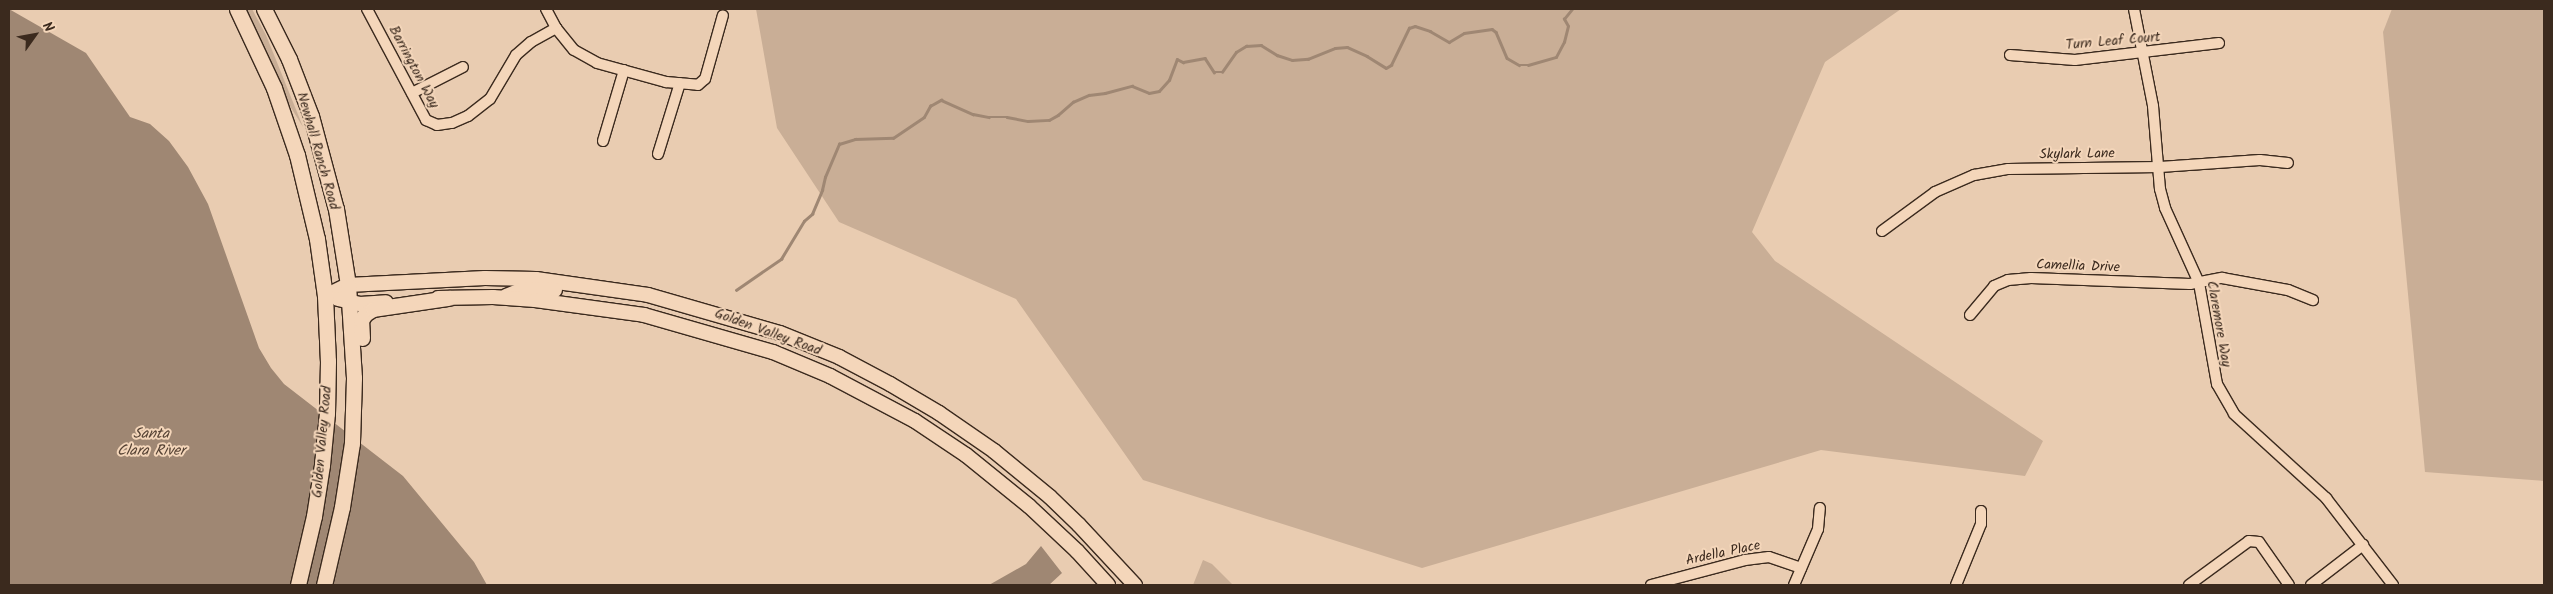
<!DOCTYPE html>
<html>
<head>
<meta charset="utf-8">
<style>
  body { margin:0 }
  #map { position:relative; width:2553px; height:594px; overflow:hidden; background:#e9ccb1; font-family:Kalam,sans-serif }
  div>[style] { position:absolute }
  .green>* { inset:0; background:#c9ae96 }
  .water>* { inset:0; background:#9f8773 }
  .stream>* { height:2.5px; margin:-1.25px; padding:0 1.25px; transform-origin:1.25px; border-radius:1.25px; background:#9f8773 }
  .roads { filter:drop-shadow(1px 0 #3b2a1e) drop-shadow(-1px 0 #3b2a1e) drop-shadow(0 1px #3b2a1e) drop-shadow(0 -1px #3b2a1e) }
  .minor>* { height:10px; margin:-5px; padding:0 5px; transform-origin:5px; border-radius:5px; background:#f4d6ba }
  .secondary>* { height:14px; margin:-7px; padding:0 7px; transform-origin:7px; border-radius:7px; background:#f4d6ba }
  .primary>* { height:15px; margin:-7.5px; padding:0 7.5px; transform-origin:7.5px; border-radius:7.5px; background:#f4d6ba }
  span { translate:-50% -50%; white-space:nowrap; text-align:center; line-height:1.15; -webkit-text-stroke:4px #f4d6ba; paint-order:stroke }
  .street-label { font-size:14px; color:#3b2a1e }
  .water-label { font-size:15px; color:#544133; font-style:italic }
  .frame { position:absolute; inset:0; border:10px solid #3b2a1e; pointer-events:none }
  .north { position:absolute; left:10px; top:10px; width:50px; height:50px; -webkit-text-stroke:4px #f4d6ba; paint-order:stroke; rotate:58deg; font-size:14px; font-weight:700; line-height:20px; text-align:center; color:#3b2a1e }
  .north::after { content:''; display:block; margin:auto; width:18px; height:22px; background:#3b2a1e; clip-path:polygon(50% 0,100% 100%,50% 72%,0 100%) }
</style>
</head>
<body>
<div id="map">
  <div class="green">
    <i style="clip-path:polygon(245px 9px,252px 9px,266px 35px,303px 127px,290px 106px)"></i>
    <i style="clip-path:polygon(756px 9px,1901px 9px,1825px 62px,1752px 232px,1775px 261px,2043px 441px,2025px 476px,1821px 450px,1422px 568px,1143px 480px,1016px 299px,839px 222px,777px 128px)"></i>
    <i style="clip-path:polygon(2392px 9px,2544px 9px,2544px 481px,2425px 472px,2383px 32px)"></i>
    <i style="clip-path:polygon(1203px 560px,1212px 564px,1233px 585px,1193px 585px)"></i>
  </div>
  <div class="water">
    <i style="clip-path:polygon(9px 9px,86px 53px,130px 117px,150px 124px,169px 141px,188px 167px,208px 204px,259px 348px,271px 368px,284px 384px,403px 476px,474px 562px,487px 585px,9px 585px)"></i>
    <i style="clip-path:polygon(1041px 546px,1062px 573px,1049px 585px,989px 585px,1026px 564px)"></i>
  </div>
  <div class="stream">
    <i style="left:736px;top:290px;width:55px;rotate:-34.6deg"></i>
    <i style="left:781px;top:259px;width:44px;rotate:-58.8deg"></i>
    <i style="left:804px;top:221px;width:11px;rotate:-41deg"></i>
    <i style="left:812px;top:214px;width:26px;rotate:-67deg"></i>
    <i style="left:822px;top:190px;width:13px;rotate:-77deg"></i>
    <i style="left:825px;top:177px;width:36px;rotate:-67deg"></i>
    <i style="left:839px;top:144px;width:17px;rotate:-17deg"></i>
    <i style="left:855px;top:139px;width:38px;rotate:-2deg"></i>
    <i style="left:893px;top:138px;width:37px;rotate:-34deg"></i>
    <i style="left:924px;top:117px;width:13px;rotate:-61deg"></i>
    <i style="left:930px;top:106px;width:13px;rotate:-29deg"></i>
    <i style="left:941px;top:100px;width:35px;rotate:24deg"></i>
    <i style="left:973px;top:114px;width:16px;rotate:11deg"></i>
    <i style="left:989px;top:117px;width:18px"></i>
    <i style="left:1007px;top:117px;width:21px;rotate:11deg"></i>
    <i style="left:1028px;top:121px;width:21px;rotate:-3deg"></i>
    <i style="left:1049px;top:120px;width:10px;rotate:-29deg"></i>
    <i style="left:1058px;top:115px;width:20px;rotate:-41deg"></i>
    <i style="left:1073px;top:102px;width:17px;rotate:-24deg"></i>
    <i style="left:1089px;top:95px;width:16px;rotate:-7deg"></i>
    <i style="left:1105px;top:93px;width:28px;rotate:-15deg"></i>
    <i style="left:1132px;top:86px;width:18px;rotate:22deg"></i>
    <i style="left:1149px;top:93px;width:10px;rotate:-11deg"></i>
    <i style="left:1159px;top:91px;width:15px;rotate:-48deg"></i>
    <i style="left:1169px;top:80px;width:22px;rotate:-69deg"></i>
    <i style="left:1177px;top:59px;width:7px;rotate:27deg"></i>
    <i style="left:1183px;top:62px;width:22px;rotate:-10deg"></i>
    <i style="left:1205px;top:58px;width:17px;rotate:57deg"></i>
    <i style="left:1214px;top:72px;width:8px"></i>
    <i style="left:1222px;top:72px;width:24px;rotate:-55deg"></i>
    <i style="left:1236px;top:52px;width:12px;rotate:-31deg"></i>
    <i style="left:1246px;top:46px;width:15px;rotate:-4deg"></i>
    <i style="left:1261px;top:45px;width:19px;rotate:32deg"></i>
    <i style="left:1277px;top:55px;width:16px;rotate:18deg"></i>
    <i style="left:1292px;top:60px;width:16px;rotate:-4deg"></i>
    <i style="left:1308px;top:59px;width:29px;rotate:-22deg"></i>
    <i style="left:1335px;top:48px;width:12px;rotate:-5deg"></i>
    <i style="left:1347px;top:47px;width:22px;rotate:24deg"></i>
    <i style="left:1367px;top:56px;width:22px;rotate:32deg"></i>
    <i style="left:1386px;top:68px;width:6px;rotate:-31deg"></i>
    <i style="left:1391px;top:65px;width:41px;rotate:-64.1deg"></i>
    <i style="left:1409px;top:28px;width:6px;rotate:-18deg"></i>
    <i style="left:1415px;top:26px;width:16px;rotate:18deg"></i>
    <i style="left:1430px;top:31px;width:22px;rotate:30deg"></i>
    <i style="left:1449px;top:42px;width:17px;rotate:-31deg"></i>
    <i style="left:1464px;top:33px;width:28px;rotate:-8deg"></i>
    <i style="left:1492px;top:29px;width:5px;rotate:37deg"></i>
    <i style="left:1496px;top:32px;width:28px;rotate:67deg"></i>
    <i style="left:1507px;top:58px;width:14px;rotate:30deg"></i>
    <i style="left:1519px;top:65px;width:9px"></i>
    <i style="left:1528px;top:65px;width:29px;rotate:-16deg"></i>
    <i style="left:1556px;top:57px;width:17px;rotate:-62deg"></i>
    <i style="left:1564px;top:42px;width:16px;rotate:-76deg"></i>
    <i style="left:1568px;top:26px;width:8px;rotate:-120deg"></i>
    <i style="left:1564px;top:19px;width:13px;rotate:-51deg"></i>
  </div>
  <div class="roads">
    <div class="minor">
      <i style="left:367px;top:9px;width:126px;rotate:62deg"></i>
      <i style="left:426px;top:120px;width:12px;rotate:24deg"></i>
      <i style="left:437px;top:125px;width:15px;rotate:-8deg"></i>
      <i style="left:452px;top:123px;width:17px;rotate:-24deg"></i>
      <i style="left:468px;top:116px;width:28px;rotate:-38deg"></i>
      <i style="left:490px;top:99px;width:51px;rotate:-59.4deg"></i>
      <i style="left:516px;top:55px;width:20px;rotate:-41deg"></i>
      <i style="left:531px;top:42px;width:29px;rotate:-29deg"></i>
      <i style="left:546px;top:9px;width:21px;rotate:62deg"></i>
      <i style="left:556px;top:28px;width:28px;rotate:51deg"></i>
      <i style="left:574px;top:50px;width:26px;rotate:29deg"></i>
      <i style="left:597px;top:63px;width:72px;rotate:15.4deg"></i>
      <i style="left:666px;top:82px;width:32px;rotate:5deg"></i>
      <i style="left:698px;top:85px;width:9px;rotate:-41deg"></i>
      <i style="left:705px;top:79px;width:66px;rotate:-74.3deg"></i>
      <i style="left:2134px;top:9px;width:99px;rotate:78.9deg"></i>
      <i style="left:2153px;top:106px;width:83px;rotate:85.2deg"></i>
      <i style="left:2160px;top:189px;width:20px;rotate:75deg"></i>
      <i style="left:2165px;top:208px;width:82px;rotate:65.6deg"></i>
      <i style="left:2199px;top:283px;width:103px;rotate:79.9deg"></i>
      <i style="left:2217px;top:384px;width:34px;rotate:60deg"></i>
      <i style="left:2234px;top:414px;width:125px;rotate:42.4deg"></i>
      <i style="left:2326px;top:498px;width:110px;rotate:52.4deg"></i>
      <i style="left:2010px;top:55px;width:65px;rotate:4.4deg"></i>
      <i style="left:2075px;top:60px;width:145px;rotate:-6.7deg"></i>
      <i style="left:412px;top:93px;width:57px;rotate:-27deg"></i>
      <i style="left:603px;top:141px;width:74px;rotate:-73.5deg"></i>
      <i style="left:658px;top:154px;width:74px;rotate:-72.8deg"></i>
      <i style="left:1882px;top:231px;width:66px;rotate:-36.3deg"></i>
      <i style="left:1935px;top:192px;width:43px;rotate:-23.6deg"></i>
      <i style="left:1974px;top:175px;width:35px;rotate:-10deg"></i>
      <i style="left:2008px;top:169px;width:152px;rotate:-0.8deg"></i>
      <i style="left:2160px;top:167px;width:100px;rotate:-4deg"></i>
      <i style="left:2260px;top:160px;width:28px;rotate:6deg"></i>
      <i style="left:1970px;top:315px;width:38px;rotate:-50deg"></i>
      <i style="left:1994px;top:286px;width:15px;rotate:-23deg"></i>
      <i style="left:2008px;top:280px;width:23px;rotate:-5deg"></i>
      <i style="left:2031px;top:278px;width:159px;rotate:2.2deg"></i>
      <i style="left:2190px;top:284px;width:33px;rotate:-11deg"></i>
      <i style="left:2222px;top:278px;width:67px;rotate:10.3deg"></i>
      <i style="left:2288px;top:290px;width:27px;rotate:22deg"></i>
      <i style="left:1651px;top:585px;width:97px;rotate:-14.9deg"></i>
      <i style="left:1745px;top:560px;width:24px;rotate:-7deg"></i>
      <i style="left:1769px;top:557px;width:34px;rotate:19deg"></i>
      <i style="left:1794px;top:585px;width:61px;rotate:-66.8deg"></i>
      <i style="left:1818px;top:529px;width:21px;rotate:-85deg"></i>
      <i style="left:1956px;top:585px;width:66px;rotate:-67.7deg"></i>
      <i style="left:1981px;top:524px;width:13px;rotate:-90deg"></i>
      <i style="left:2189px;top:585px;width:74px;rotate:-36.3deg"></i>
      <i style="left:2249px;top:541px;width:10px;rotate:6deg"></i>
      <i style="left:2259px;top:542px;width:52px;rotate:55.1deg"></i>
      <i style="left:2311px;top:585px;width:66px;rotate:-37.6deg"></i>
    </div>
    <div class="secondary">
      <i style="left:325px;top:296px;width:25px;rotate:-26deg"></i>
      <i style="left:348px;top:285px;width:137px;rotate:-2.9deg"></i>
      <i style="left:485px;top:278px;width:51px;rotate:1.1deg"></i>
      <i style="left:536px;top:279px;width:113px;rotate:8.1deg"></i>
      <i style="left:648px;top:295px;width:137px;rotate:16.1deg"></i>
      <i style="left:780px;top:333px;width:64px;rotate:22.1deg"></i>
      <i style="left:839px;top:357px;width:58px;rotate:27.9deg"></i>
      <i style="left:890px;top:384px;width:57px;rotate:30.6deg"></i>
      <i style="left:939px;top:413px;width:67px;rotate:34.6deg"></i>
      <i style="left:994px;top:451px;width:72px;rotate:39.4deg"></i>
      <i style="left:1050px;top:497px;width:40px;rotate:44deg"></i>
      <i style="left:1079px;top:525px;width:82px;rotate:47deg"></i>
      <i style="left:506px;top:296px;width:18px;rotate:-22deg"></i>
      <i style="left:523px;top:289px;width:32px;rotate:2deg"></i>
      <i style="left:438px;top:298px;width:55px;rotate:-1deg"></i>
      <i style="left:493px;top:297px;width:42px;rotate:4.1deg"></i>
      <i style="left:535px;top:300px;width:110px;rotate:7.8deg"></i>
      <i style="left:644px;top:315px;width:134px;rotate:16deg"></i>
      <i style="left:773px;top:352px;width:62px;rotate:22.8deg"></i>
      <i style="left:830px;top:376px;width:96px;rotate:27.9deg"></i>
      <i style="left:915px;top:421px;width:61px;rotate:33.7deg"></i>
      <i style="left:966px;top:455px;width:81px;rotate:39deg"></i>
      <i style="left:1029px;top:506px;width:66px;rotate:43.2deg"></i>
      <i style="left:1077px;top:551px;width:46px;rotate:47.6deg"></i>
      <i style="left:338px;top:299px;width:23px;rotate:13deg"></i>
      <i style="left:360px;top:304px;width:26px;rotate:-4deg"></i>
    </div>
    <div class="primary">
      <i style="left:237px;top:9px;width:87px;rotate:64.9deg"></i>
      <i style="left:274px;top:88px;width:71px;rotate:71.1deg"></i>
      <i style="left:297px;top:155px;width:86px;rotate:76.6deg"></i>
      <i style="left:317px;top:239px;width:58px;rotate:82deg"></i>
      <i style="left:325px;top:296px;width:65px;rotate:87.4deg"></i>
      <i style="left:328px;top:361px;width:52px;rotate:91.1deg"></i>
      <i style="left:327px;top:413px;width:52px;rotate:95.5deg"></i>
      <i style="left:322px;top:465px;width:52px;rotate:98.9deg"></i>
      <i style="left:314px;top:516px;width:71px;rotate:103.1deg"></i>
      <i style="left:264px;top:9px;width:56px;rotate:63.4deg"></i>
      <i style="left:289px;top:59px;width:61px;rotate:68.9deg"></i>
      <i style="left:311px;top:116px;width:96px;rotate:75deg"></i>
      <i style="left:336px;top:209px;width:77px;rotate:81deg"></i>
      <i style="left:348px;top:285px;width:93px;rotate:86.3deg"></i>
      <i style="left:354px;top:378px;width:65px;rotate:91.8deg"></i>
      <i style="left:352px;top:443px;width:65px;rotate:98.9deg"></i>
      <i style="left:342px;top:507px;width:80px;rotate:103deg"></i>
      <i style="left:362px;top:338px;width:18px;rotate:-93deg"></i>
      <i style="left:361px;top:320px;width:7px;rotate:-56deg"></i>
      <i style="left:365px;top:314px;width:9px;rotate:-32deg"></i>
      <i style="left:373px;top:309px;width:76px;rotate:-8.3deg"></i>
    </div>
  </div>
  <div class="street-label">
    <span style="left:2113px;top:41px;rotate:-5deg">Turn Leaf Court</span>
    <span style="left:414px;top:67px;rotate:62deg">Barrington Way</span>
    <span style="left:318px;top:151px;rotate:74deg">Newhall Ranch Road</span>
    <span style="left:2077px;top:154px;rotate:-1deg">Skylark Lane</span>
    <span style="left:2078px;top:266px;rotate:2deg">Camellia Drive</span>
    <span style="left:2219px;top:324px;rotate:80deg">Claremore Way</span>
    <span style="left:768px;top:332px;rotate:20deg">Golden Valley Road</span>
    <span style="left:322px;top:442px;rotate:-85deg">Golden Valley Road</span>
    <span style="left:1723px;top:553px;rotate:-12deg">Ardella Place</span>
  </div>
  <div class="water-label">
    <span style="left:151px;top:443px">Santa<br>Clara River</span>
  </div>
  <div class="frame"></div>
  <div class="north">N</div>
</div>
</body>
</html>
